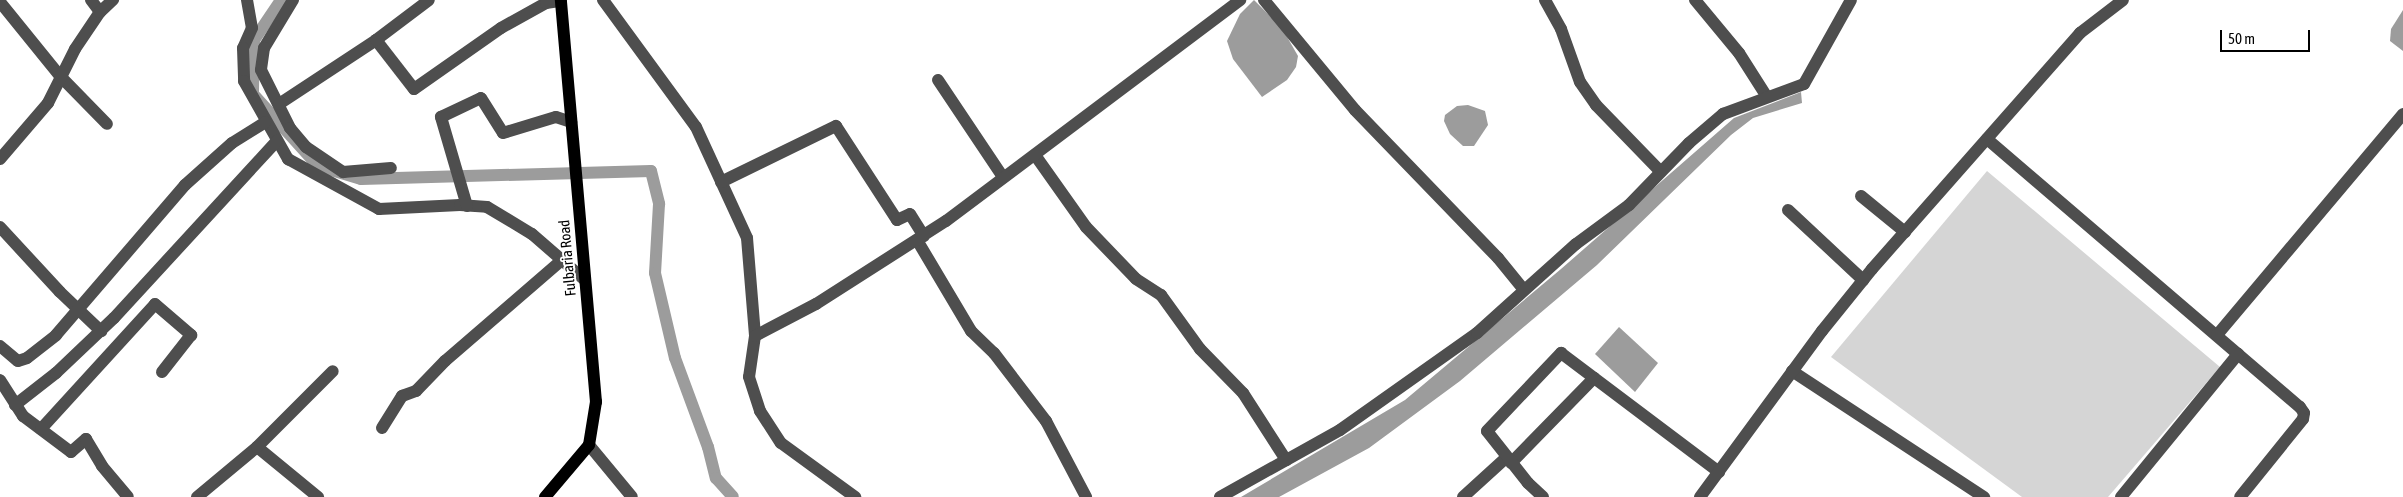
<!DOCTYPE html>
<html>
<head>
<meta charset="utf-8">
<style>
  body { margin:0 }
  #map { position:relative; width:2403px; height:497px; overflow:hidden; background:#fff; font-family:"Asap Condensed",sans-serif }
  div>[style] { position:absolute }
  .green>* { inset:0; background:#d5d5d5 }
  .water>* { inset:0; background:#9c9c9c }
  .canal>* { height:12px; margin:-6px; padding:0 6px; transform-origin:6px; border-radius:6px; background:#9c9c9c }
  .minor>* { height:12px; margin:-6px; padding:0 6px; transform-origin:6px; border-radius:6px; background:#4e4e4e }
  .major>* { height:12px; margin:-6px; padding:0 6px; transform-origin:6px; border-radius:6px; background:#000 }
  span { translate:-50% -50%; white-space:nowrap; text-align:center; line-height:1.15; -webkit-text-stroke:4px #fff; paint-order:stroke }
  .street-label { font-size:15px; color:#000 }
  .scale { position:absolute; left:2220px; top:30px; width:90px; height:22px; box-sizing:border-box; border:2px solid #000; border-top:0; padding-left:6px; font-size:15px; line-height:18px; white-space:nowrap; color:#000; -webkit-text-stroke:4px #fff; paint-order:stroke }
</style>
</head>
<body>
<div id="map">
  <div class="green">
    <i style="clip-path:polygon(1987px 171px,2220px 367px,2108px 497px,2022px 497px,1831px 357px)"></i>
  </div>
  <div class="water">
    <i style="clip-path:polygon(1254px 0,1282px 28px,1298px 56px,1296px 67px,1287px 80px,1262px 97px,1233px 59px,1227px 41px,1240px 14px)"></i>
    <i style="clip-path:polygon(2403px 10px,2403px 51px,2390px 41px,2391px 29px)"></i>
    <i style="clip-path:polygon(1801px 92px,1802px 103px,1753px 118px,1731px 135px,1597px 265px,1460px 381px,1369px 448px,1279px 497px,1241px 497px,1405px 400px,1561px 269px,1734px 118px)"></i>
    <i style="clip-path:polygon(1468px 105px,1485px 111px,1488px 125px,1474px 146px,1463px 146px,1450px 134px,1444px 121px,1445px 115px,1457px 106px)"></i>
    <i style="clip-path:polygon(1619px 327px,1658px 363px,1635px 392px,1595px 354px)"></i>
  </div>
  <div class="canal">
    <i style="left:281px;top:0;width:48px;rotate:124deg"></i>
    <i style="left:254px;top:40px;width:54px;rotate:91.1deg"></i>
    <i style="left:253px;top:94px;width:97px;rotate:47.9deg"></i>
    <i style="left:318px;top:166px;width:45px;rotate:16.8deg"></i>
    <i style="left:361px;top:179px;width:290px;rotate:-1.6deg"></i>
    <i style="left:651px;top:171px;width:34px;rotate:76deg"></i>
    <i style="left:659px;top:204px;width:69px;rotate:93.3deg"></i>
    <i style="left:655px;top:273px;width:87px;rotate:76.8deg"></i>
    <i style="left:675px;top:358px;width:95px;rotate:69.7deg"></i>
    <i style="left:708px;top:447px;width:32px;rotate:76deg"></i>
    <i style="left:716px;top:478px;width:25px;rotate:48deg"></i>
  </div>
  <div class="minor">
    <i style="left:91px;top:0;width:15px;rotate:53deg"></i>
    <i style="left:247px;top:0;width:28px;rotate:80deg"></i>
    <i style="left:252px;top:28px;width:22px;rotate:114deg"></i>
    <i style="left:243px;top:48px;width:33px;rotate:88deg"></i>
    <i style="left:244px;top:81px;width:90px;rotate:60.6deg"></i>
    <i style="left:288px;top:159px;width:104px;rotate:28.8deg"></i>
    <i style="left:379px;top:209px;width:81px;rotate:-2.8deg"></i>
    <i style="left:460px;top:205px;width:27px;rotate:4deg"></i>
    <i style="left:487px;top:207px;width:52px;rotate:31deg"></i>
    <i style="left:532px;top:234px;width:70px;rotate:41deg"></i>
    <i style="left:293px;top:0;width:56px;rotate:121.1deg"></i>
    <i style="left:264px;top:48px;width:22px;rotate:98deg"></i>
    <i style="left:261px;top:70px;width:65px;rotate:63.4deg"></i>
    <i style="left:290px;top:128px;width:25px;rotate:50deg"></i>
    <i style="left:306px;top:147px;width:45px;rotate:34deg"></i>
    <i style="left:343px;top:172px;width:48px;rotate:-4.8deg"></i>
    <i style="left:603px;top:0;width:157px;rotate:53.8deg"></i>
    <i style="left:696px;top:127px;width:122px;rotate:65.3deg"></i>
    <i style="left:747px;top:238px;width:98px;rotate:85.3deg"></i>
    <i style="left:755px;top:336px;width:41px;rotate:98.3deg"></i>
    <i style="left:749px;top:377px;width:36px;rotate:72deg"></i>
    <i style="left:760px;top:411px;width:38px;rotate:57deg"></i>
    <i style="left:781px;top:443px;width:92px;rotate:36.1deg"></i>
    <i style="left:1264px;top:0;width:143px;rotate:50.4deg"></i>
    <i style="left:1355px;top:110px;width:206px;rotate:46deg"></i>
    <i style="left:1498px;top:258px;width:41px;rotate:50.9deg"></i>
    <i style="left:1545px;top:0;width:33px;rotate:61deg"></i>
    <i style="left:1561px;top:29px;width:56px;rotate:70.3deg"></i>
    <i style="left:1580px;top:82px;width:28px;rotate:55deg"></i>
    <i style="left:1596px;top:105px;width:93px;rotate:45.9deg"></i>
    <i style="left:1695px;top:0;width:69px;rotate:50.3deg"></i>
    <i style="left:1739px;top:53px;width:52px;rotate:57.5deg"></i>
    <i style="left:0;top:2px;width:95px;rotate:51deg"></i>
    <i style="left:60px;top:76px;width:67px;rotate:45.6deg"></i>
    <i style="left:376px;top:40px;width:62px;rotate:52.2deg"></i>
    <i style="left:414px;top:89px;width:106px;rotate:-35deg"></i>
    <i style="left:501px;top:28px;width:51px;rotate:-29.1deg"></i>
    <i style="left:546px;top:3px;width:15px;rotate:-8deg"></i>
    <i style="left:938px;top:80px;width:117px;rotate:56.2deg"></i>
    <i style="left:279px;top:104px;width:116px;rotate:-33.4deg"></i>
    <i style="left:376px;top:40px;width:66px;rotate:-37deg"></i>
    <i style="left:1987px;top:139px;width:412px;rotate:40.6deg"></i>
    <i style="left:2300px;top:407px;width:7px;rotate:56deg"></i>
    <i style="left:2304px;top:413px;width:6px;rotate:99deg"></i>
    <i style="left:2303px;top:419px;width:100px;rotate:128.9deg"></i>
    <i style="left:1035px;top:155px;width:88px;rotate:54.7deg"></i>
    <i style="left:1086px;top:227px;width:72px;rotate:46.1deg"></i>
    <i style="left:1136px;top:279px;width:30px;rotate:33deg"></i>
    <i style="left:1161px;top:295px;width:67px;rotate:54.2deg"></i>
    <i style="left:1200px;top:349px;width:62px;rotate:45.7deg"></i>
    <i style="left:1243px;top:393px;width:80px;rotate:57.3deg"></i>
    <i style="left:0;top:159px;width:74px;rotate:-49.4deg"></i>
    <i style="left:48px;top:103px;width:60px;rotate:-63.4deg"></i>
    <i style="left:75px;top:49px;width:45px;rotate:-56deg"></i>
    <i style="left:100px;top:12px;width:18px;rotate:-43deg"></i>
    <i style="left:721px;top:182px;width:128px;rotate:-26deg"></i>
    <i style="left:836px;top:126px;width:112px;rotate:57deg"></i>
    <i style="left:897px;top:220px;width:14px;rotate:-25deg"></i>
    <i style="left:910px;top:214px;width:26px;rotate:58deg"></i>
    <i style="left:1861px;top:196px;width:57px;rotate:39.3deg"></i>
    <i style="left:467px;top:206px;width:93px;rotate:-106.3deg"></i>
    <i style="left:441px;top:117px;width:44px;rotate:-25.4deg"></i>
    <i style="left:481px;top:98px;width:41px;rotate:57.8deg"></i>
    <i style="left:503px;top:133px;width:55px;rotate:-16.8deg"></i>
    <i style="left:556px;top:117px;width:16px;rotate:18deg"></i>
    <i style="left:1788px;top:210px;width:103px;rotate:43deg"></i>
    <i style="left:0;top:227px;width:88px;rotate:47.3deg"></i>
    <i style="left:60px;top:292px;width:57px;rotate:43.6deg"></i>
    <i style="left:917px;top:240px;width:106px;rotate:59.3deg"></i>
    <i style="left:971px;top:331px;width:32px;rotate:44deg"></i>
    <i style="left:994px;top:353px;width:86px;rotate:52.6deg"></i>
    <i style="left:1046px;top:421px;width:86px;rotate:62.2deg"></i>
    <i style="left:2217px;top:335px;width:289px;rotate:-49.9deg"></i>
    <i style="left:755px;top:336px;width:69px;rotate:-27.7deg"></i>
    <i style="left:816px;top:304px;width:154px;rotate:-32.6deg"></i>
    <i style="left:946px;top:221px;width:368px;rotate:-36.9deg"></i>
    <i style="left:0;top:346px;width:23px;rotate:40deg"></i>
    <i style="left:18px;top:361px;width:9px;rotate:-18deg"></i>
    <i style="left:27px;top:358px;width:37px;rotate:-38deg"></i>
    <i style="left:56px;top:335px;width:198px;rotate:-49.3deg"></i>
    <i style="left:185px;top:185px;width:63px;rotate:-41.8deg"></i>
    <i style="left:232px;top:143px;width:39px;rotate:-32deg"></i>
    <i style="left:1792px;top:371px;width:230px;rotate:33.3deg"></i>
    <i style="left:0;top:380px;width:43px;rotate:57.4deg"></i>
    <i style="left:23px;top:416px;width:60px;rotate:36.9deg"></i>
    <i style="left:71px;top:452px;width:20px;rotate:-41deg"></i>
    <i style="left:86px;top:439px;width:31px;rotate:59deg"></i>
    <i style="left:102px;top:466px;width:40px;rotate:50deg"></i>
    <i style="left:15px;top:405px;width:52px;rotate:-38deg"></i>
    <i style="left:56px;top:373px;width:80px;rotate:-43.5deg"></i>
    <i style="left:114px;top:318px;width:241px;rotate:-47.4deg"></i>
    <i style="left:382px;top:428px;width:38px;rotate:-58deg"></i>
    <i style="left:402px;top:396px;width:15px;rotate:-20deg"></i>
    <i style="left:416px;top:391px;width:42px;rotate:-46deg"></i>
    <i style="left:445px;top:361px;width:156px;rotate:-40.8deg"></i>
    <i style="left:41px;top:429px;width:169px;rotate:-47.6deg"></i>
    <i style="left:155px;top:304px;width:48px;rotate:40.7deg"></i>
    <i style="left:191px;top:335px;width:47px;rotate:128.1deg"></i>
    <i style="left:589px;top:445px;width:67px;rotate:50.4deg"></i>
    <i style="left:257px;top:447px;width:79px;rotate:39.3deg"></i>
    <i style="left:1511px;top:463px;width:119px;rotate:-45.7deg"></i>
    <i style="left:197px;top:497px;width:78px;rotate:-39.8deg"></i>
    <i style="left:257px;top:447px;width:107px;rotate:-45deg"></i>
    <i style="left:1220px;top:497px;width:137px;rotate:-29.2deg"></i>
    <i style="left:1340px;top:430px;width:168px;rotate:-35.3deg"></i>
    <i style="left:1477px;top:333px;width:133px;rotate:-42deg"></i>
    <i style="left:1576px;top:244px;width:66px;rotate:-36.3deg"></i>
    <i style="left:1629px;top:205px;width:86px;rotate:-45.9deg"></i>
    <i style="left:1689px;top:143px;width:45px;rotate:-40.5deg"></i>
    <i style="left:1723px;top:114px;width:86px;rotate:-20.3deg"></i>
    <i style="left:1804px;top:84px;width:96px;rotate:-60.8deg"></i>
    <i style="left:1463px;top:497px;width:59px;rotate:-42.3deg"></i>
    <i style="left:1543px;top:497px;width:21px;rotate:-137deg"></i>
    <i style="left:1528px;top:483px;width:66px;rotate:-128.3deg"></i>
    <i style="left:1487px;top:431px;width:108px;rotate:-46.5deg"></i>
    <i style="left:1561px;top:353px;width:198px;rotate:37deg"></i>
    <i style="left:1700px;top:497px;width:206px;rotate:-53.7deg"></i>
    <i style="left:1822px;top:331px;width:80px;rotate:-51.1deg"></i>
    <i style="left:1872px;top:269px;width:315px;rotate:-48.6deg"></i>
    <i style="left:2080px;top:33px;width:54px;rotate:-37.5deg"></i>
    <i style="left:2121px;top:497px;width:185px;rotate:-50.7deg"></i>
  </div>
  <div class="major">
    <i style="left:545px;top:497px;width:68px;rotate:-49.8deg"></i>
    <i style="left:589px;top:445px;width:44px;rotate:-80.8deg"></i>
    <i style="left:596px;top:402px;width:404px;rotate:-95deg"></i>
  </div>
  <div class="street-label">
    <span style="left:567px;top:258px;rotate:-95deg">Fulbaria Road</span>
  </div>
  <div class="scale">50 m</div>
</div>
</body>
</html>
